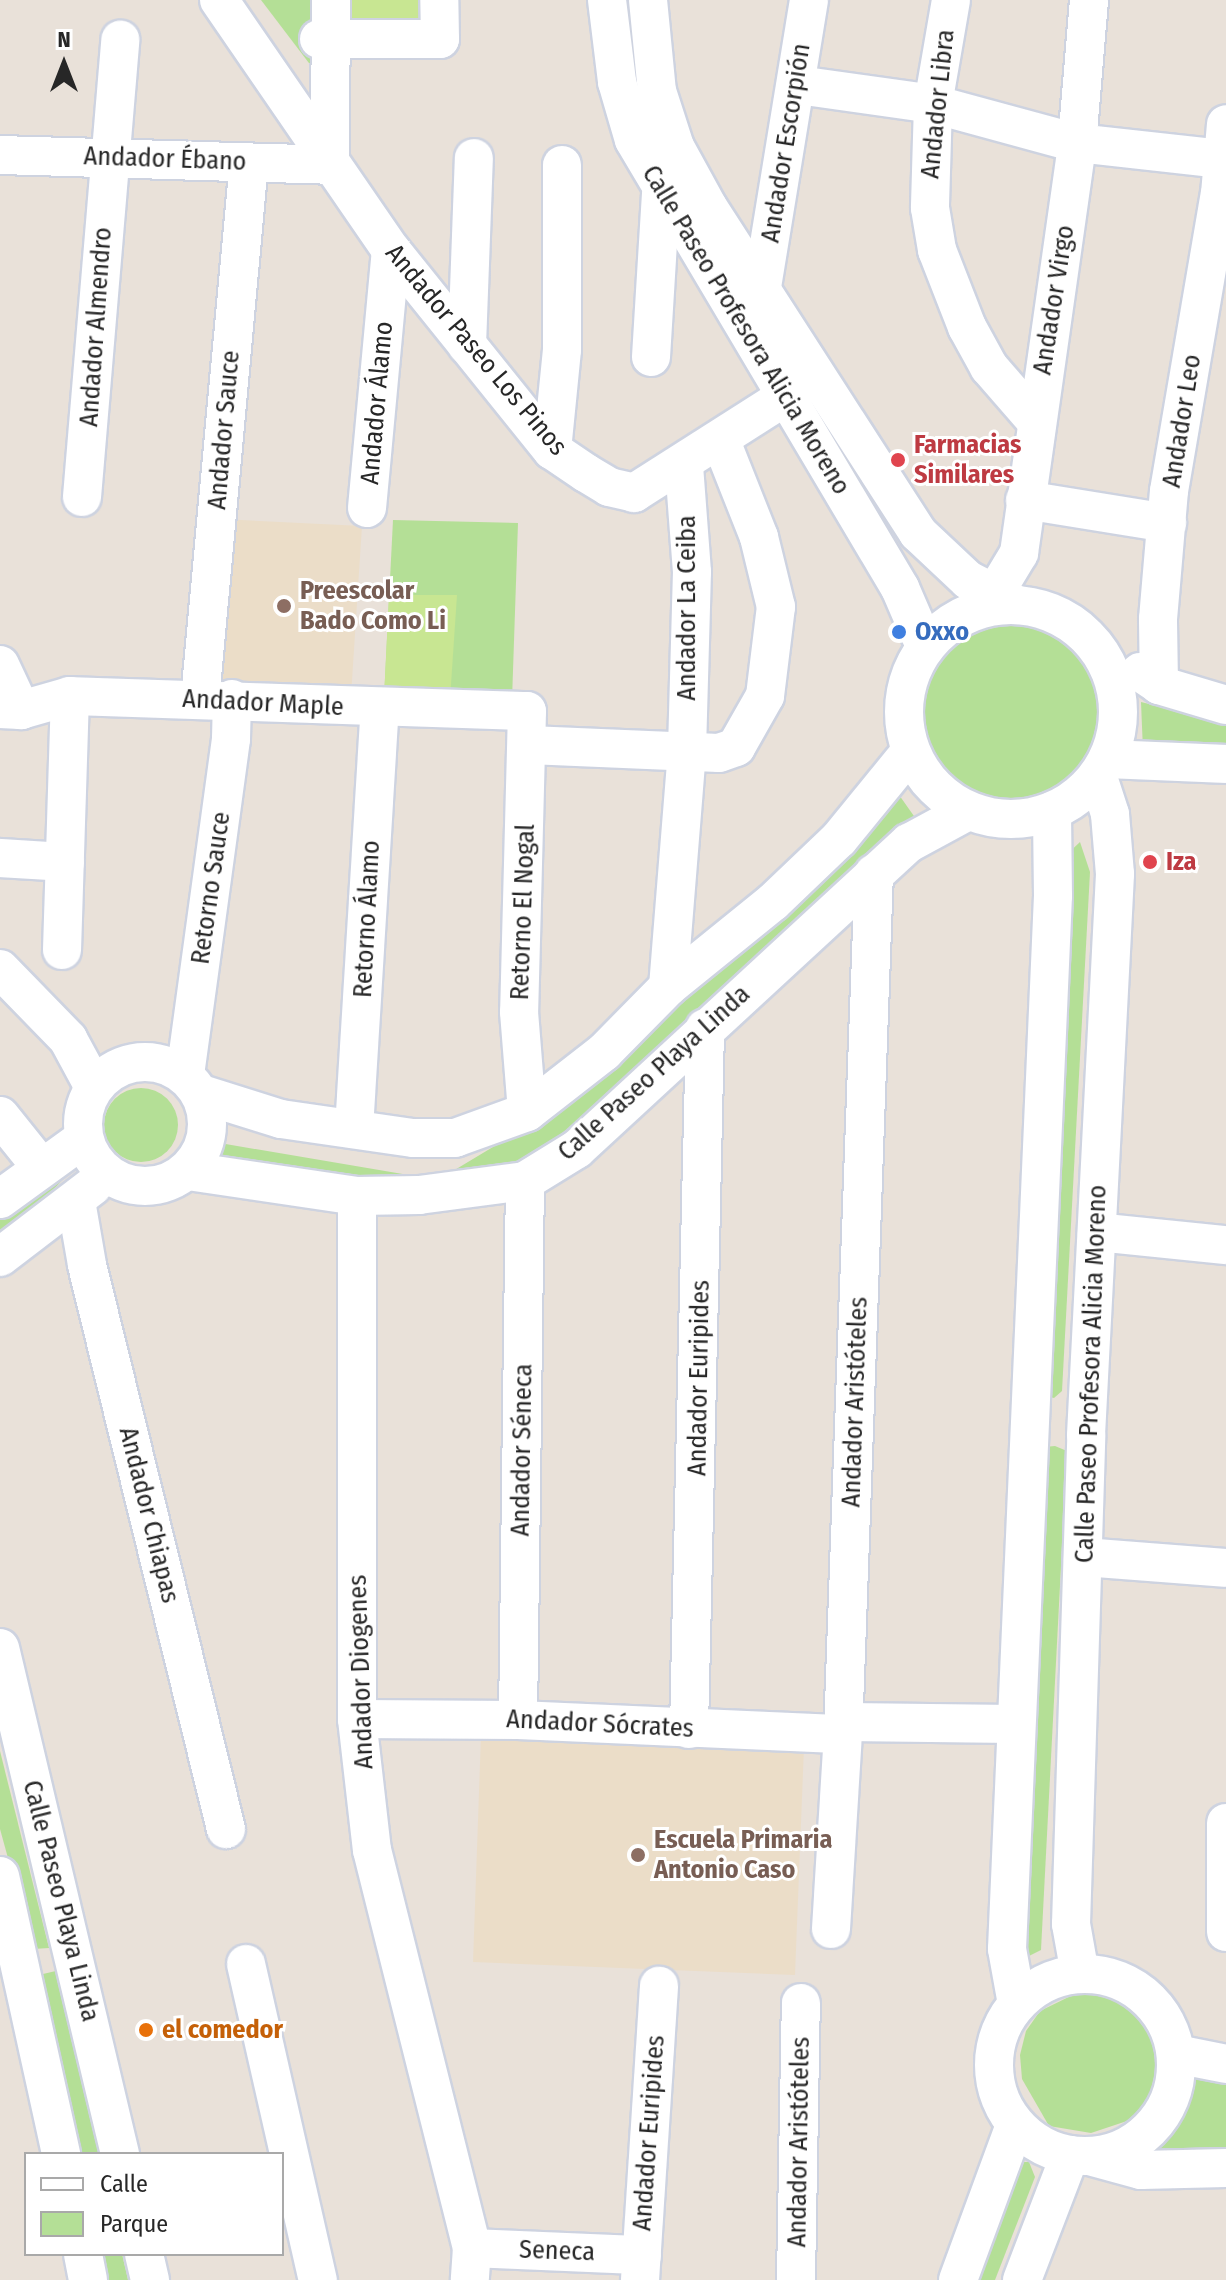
<!DOCTYPE html>
<html>
<head>
<meta charset="utf-8">
<style>
  body { margin:0 }
  #map { position:relative; width:1226px; height:2280px; overflow:hidden; background:#e9e1d9; font-family:"Fira Sans Condensed",sans-serif }
  div>[style] { position:absolute }
  .education>* { inset:0; background:#ebddc8 }
  .green>* { inset:0; background:#b4df96 }
  .round { border-radius:50% }
  .pitch>* { inset:0; background:#c8e692 }
  .roads { filter:drop-shadow(2px 0 #ced3e0) drop-shadow(-2px 0 #ced3e0) drop-shadow(0 2px #ced3e0) drop-shadow(0 -2px #ced3e0) }
  .minor>* { height:38px; margin:-19px; padding:0 19px; transform-origin:19px; border-radius:19px; background:#fff }
  .minor>.ring { margin:-19px; padding:0; box-sizing:content-box; background:none; border:38px solid #fff; border-radius:50% }
  .dots>* { width:22px; height:22px; translate:-50% -50%; box-sizing:border-box; border:4px solid #fff; border-radius:50% }
  span { translate:-50% -50%; white-space:nowrap; text-align:center; line-height:1.15; -webkit-text-stroke:6px #fff; paint-order:stroke }
  .street-label { font-size:26px; color:#272727 }
  .health-label { font-size:26px; color:#be3a42; font-weight:700 }
  .left { translate:0 -50%; text-align:left }
  .education-label { font-size:26px; color:#785e54; font-weight:700 }
  .shop-label { font-size:26px; color:#366cbe; font-weight:700 }
  .food-label { font-size:26px; color:#c56008; font-weight:700 }
  .legend { position:absolute; left:24px; top:2152px; width:260px; height:104px; box-sizing:border-box; background:#fff; border:2px solid #a9a9a9; margin:0; padding:10px 14px; list-style:none; font-size:24px; color:#272727 }
  .legend li { display:flex; align-items:center; gap:16px; height:40px }
  .legend b { width:40px; border:2px solid #a9a9a9 }
  .north { position:absolute; left:24px; top:24px; width:80px; height:80px; -webkit-text-stroke:6px #fff; paint-order:stroke; rotate:0deg; font-size:22px; font-weight:700; line-height:32px; text-align:center; color:#272727 }
  .north::after { content:''; display:block; margin:auto; width:28px; height:36px; background:#272727; clip-path:polygon(50% 0,100% 100%,50% 72%,0 100%) }
</style>
</head>
<body>
<div id="map">
  <div class="education">
    <i style="clip-path:polygon(221px 519px,362px 526px,351px 696px,203px 687px)"></i>
    <i style="clip-path:polygon(481px 1735px,804px 1747px,795px 1975px,473px 1962px)"></i>
  </div>
  <div class="green">
    <i style="clip-path:polygon(261px 0,311px 0,315px 71px)"></i>
    <i style="clip-path:polygon(393px 520px,518px 523px,512px 700px,384px 698px)"></i>
    <i class="round" style="left:924px;top:623px;width:182px;height:182px"></i>
    <i style="clip-path:polygon(1141px 702px,1226px 723px,1226px 760px,1143px 751px)"></i>
    <i style="clip-path:polygon(892px 785px,921px 826px,520px 1170px,461px 1188px,203px 1166px,214px 1142px,438px 1180px,558px 1108px)"></i>
    <i style="clip-path:polygon(1080px 842px,1090px 872px,1062px 1391px,1054px 1398px,1046px 1396px,1062px 859px)"></i>
    <i class="round" style="left:104px;top:1088px;width:74px;height:74px"></i>
    <i style="clip-path:polygon(56px 1163px,64px 1178px,22px 1225px,0 1240px,0 1210px)"></i>
    <i style="clip-path:polygon(1055px 1446px,1067px 1451px,1041px 1950px,1021px 1960px,1044px 1447px)"></i>
    <i style="clip-path:polygon(0 1751px,49px 1948px,33px 1949px,0 1829px)"></i>
    <i style="clip-path:polygon(60px 1970px,100px 2154px,76px 2154px,26px 1978px)"></i>
    <i style="clip-path:polygon(1083px 1990px,1130px 2002px,1148px 2018px,1162px 2062px,1159px 2084px,1133px 2119px,1091px 2133px,1049px 2126px,1022px 2079px,1020px 2055px,1026px 2031px,1040px 2011px)"></i>
    <i style="clip-path:polygon(1193px 2067px,1226px 2074px,1226px 2152px,1143px 2157px,1182px 2102px)"></i>
    <i style="clip-path:polygon(1013px 2162px,1029px 2162px,1035px 2177px,995px 2280px,965px 2280px)"></i>
    <i style="clip-path:polygon(98px 2254px,122px 2254px,128px 2280px,104px 2280px)"></i>
  </div>
  <div class="pitch">
    <i style="clip-path:polygon(331px 0,439px 0,440px 39px,332px 39px)"></i>
    <i style="clip-path:polygon(389px 595px,457px 595px,450px 699px,384px 698px)"></i>
  </div>
  <div class="roads">
    <div class="minor">
      <i style="left:219px;top:0;width:303px;rotate:55.5deg"></i>
      <i style="left:391px;top:250px;width:257px;rotate:51.2deg"></i>
      <i style="left:552px;top:450px;width:41px;rotate:34.1deg"></i>
      <i style="left:586px;top:473px;width:27px;rotate:31deg"></i>
      <i style="left:609px;top:487px;width:26px;rotate:13deg"></i>
      <i style="left:634px;top:493px;width:216px;rotate:-32.5deg"></i>
      <i style="left:607px;top:0;width:83px;rotate:83deg"></i>
      <i style="left:617px;top:82px;width:60px;rotate:73.7deg"></i>
      <i style="left:634px;top:140px;width:521px;rotate:59.3deg"></i>
      <i style="left:900px;top:588px;width:63px;rotate:66.7deg"></i>
      <i style="left:648px;top:0;width:91px;rotate:84.4deg"></i>
      <i style="left:657px;top:91px;width:59px;rotate:72.2deg"></i>
      <i style="left:675px;top:147px;width:68px;rotate:61.2deg"></i>
      <i style="left:708px;top:207px;width:388px;rotate:57.2deg"></i>
      <i style="left:918px;top:533px;width:69px;rotate:43.2deg"></i>
      <i style="left:968px;top:580px;width:53px;rotate:27.1deg"></i>
      <i style="left:951px;top:0;width:106px;rotate:99.8deg"></i>
      <i style="left:933px;top:104px;width:104px;rotate:91.7deg"></i>
      <i style="left:930px;top:208px;width:43px;rotate:80.5deg"></i>
      <i style="left:937px;top:250px;width:83px;rotate:68.7deg"></i>
      <i style="left:967px;top:327px;width:46px;rotate:61.2deg"></i>
      <i style="left:989px;top:367px;width:70px;rotate:49deg"></i>
      <i style="left:319px;top:39px;width:121px"></i>
      <i style="left:440px;top:39px;width:39px;rotate:-91deg"></i>
      <i style="left:798px;top:85px;width:136px;rotate:8deg"></i>
      <i style="left:933px;top:104px;width:149px;rotate:15.2deg"></i>
      <i style="left:1077px;top:143px;width:145px;rotate:6.3deg"></i>
      <i style="left:0;top:155px;width:330px;rotate:1.7deg"></i>
      <i style="left:330px;top:165px;width:165px;rotate:-89.7deg"></i>
      <i style="left:762px;top:287px;width:291px;rotate:-80.7deg"></i>
      <i style="left:467px;top:345px;width:187px;rotate:-87.9deg"></i>
      <i style="left:651px;top:357px;width:164px;rotate:-86.5deg"></i>
      <i style="left:552px;top:450px;width:100px;rotate:-84.3deg"></i>
      <i style="left:562px;top:350px;width:185px;rotate:-90deg"></i>
      <i style="left:82px;top:497px;width:459px;rotate:-85.2deg"></i>
      <i style="left:1025px;top:500px;width:144px;rotate:9.2deg"></i>
      <i style="left:367px;top:508px;width:259px;rotate:-84.7deg"></i>
      <i style="left:995px;top:593px;width:47px;rotate:-59deg"></i>
      <i style="left:1019px;top:553px;width:414px;rotate:-81.9deg"></i>
      <i style="left:1077px;top:143px;width:144px;rotate:-85.2deg"></i>
      <i class="ring" style="left:904px;top:605px;width:176px;height:176px"></i>
      <i style="left:0;top:665px;width:50px;rotate:65deg"></i>
      <i style="left:1140px;top:672px;width:23px;rotate:34deg"></i>
      <i style="left:1159px;top:685px;width:70px;rotate:16.6deg"></i>
      <i style="left:1159px;top:685px;width:66px;rotate:-90.9deg"></i>
      <i style="left:1158px;top:619px;width:128px;rotate:-85.1deg"></i>
      <i style="left:1169px;top:491px;width:301px;rotate:-80.3deg"></i>
      <i style="left:1220px;top:194px;width:70px;rotate:-85.1deg"></i>
      <i style="left:200px;top:699px;width:539px;rotate:-84.79deg"></i>
      <i style="left:0;top:709px;width:21px;rotate:3deg"></i>
      <i style="left:21px;top:710px;width:51px;rotate:-15.9deg"></i>
      <i style="left:70px;top:696px;width:457px;rotate:1.9deg"></i>
      <i style="left:527px;top:711px;width:301px;rotate:91.5deg"></i>
      <i style="left:519px;top:1012px;width:100px;rotate:85.4deg"></i>
      <i style="left:529px;top:745px;width:190px;rotate:2.4deg"></i>
      <i style="left:719px;top:753px;width:18px;rotate:-19deg"></i>
      <i style="left:736px;top:747px;width:59px;rotate:-60.4deg"></i>
      <i style="left:765px;top:696px;width:90px;rotate:-83deg"></i>
      <i style="left:776px;top:607px;width:72px;rotate:-103.7deg"></i>
      <i style="left:759px;top:537px;width:103px;rotate:-111.6deg"></i>
      <i style="left:1108px;top:759px;width:118px;rotate:2.4deg"></i>
      <i style="left:0;top:858px;width:65px;rotate:3.5deg"></i>
      <i style="left:62px;top:950px;width:254px;rotate:-88.2deg"></i>
      <i style="left:0;top:969px;width:98px;rotate:45.8deg"></i>
      <i style="left:68px;top:1039px;width:55px;rotate:61.6deg"></i>
      <i style="left:668px;top:987px;width:238px;rotate:-85.4deg"></i>
      <i style="left:687px;top:750px;width:178px;rotate:-88.4deg"></i>
      <i style="left:692px;top:572px;width:107px;rotate:-94.3deg"></i>
      <i class="ring" style="left:83px;top:1062px;width:86px;height:86px"></i>
      <i style="left:185px;top:1075px;width:339px;rotate:-82.2deg"></i>
      <i style="left:231px;top:739px;width:40px;rotate:-88.6deg"></i>
      <i style="left:201px;top:1094px;width:84px;rotate:17.4deg"></i>
      <i style="left:281px;top:1119px;width:133px;rotate:8.2deg"></i>
      <i style="left:413px;top:1138px;width:42px"></i>
      <i style="left:455px;top:1138px;width:77px;rotate:-19.9deg"></i>
      <i style="left:527px;top:1112px;width:98px;rotate:-37.9deg"></i>
      <i style="left:604px;top:1052px;width:91px;rotate:-45.4deg"></i>
      <i style="left:668px;top:987px;width:135px;rotate:-39deg"></i>
      <i style="left:773px;top:902px;width:91px;rotate:-43.7deg"></i>
      <i style="left:839px;top:839px;width:112px;rotate:-50.8deg"></i>
      <i style="left:0;top:1116px;width:65px;rotate:51.2deg"></i>
      <i style="left:354px;top:1129px;width:421px;rotate:-86.5deg"></i>
      <i style="left:188px;top:1171px;width:171px;rotate:8.4deg"></i>
      <i style="left:357px;top:1196px;width:62px;rotate:-0.9deg"></i>
      <i style="left:419px;top:1195px;width:107px;rotate:-7.5deg"></i>
      <i style="left:525px;top:1181px;width:61px;rotate:-31.6deg"></i>
      <i style="left:577px;top:1149px;width:452px;rotate:-42.7deg"></i>
      <i style="left:909px;top:843px;width:67px;rotate:-28.5deg"></i>
      <i style="left:357px;top:1196px;width:523px;rotate:90deg"></i>
      <i style="left:357px;top:1719px;width:132px;rotate:83.5deg"></i>
      <i style="left:372px;top:1850px;width:410px;rotate:75.9deg"></i>
      <i style="left:472px;top:2248px;width:32px;rotate:94deg"></i>
      <i style="left:0;top:1199px;width:102px;rotate:-35.9deg"></i>
      <i style="left:76px;top:1201px;width:65px;rotate:80.2deg"></i>
      <i style="left:87px;top:1265px;width:581px;rotate:76.16deg"></i>
      <i style="left:1097px;top:1232px;width:130px;rotate:5.8deg"></i>
      <i style="left:0;top:1257px;width:117px;rotate:-37.4deg"></i>
      <i style="left:1083px;top:1557px;width:143px;rotate:4.4deg"></i>
      <i style="left:0;top:1648px;width:520px;rotate:76.66deg"></i>
      <i style="left:357px;top:1719px;width:161px;rotate:0.4deg"></i>
      <i style="left:518px;top:1720px;width:325px;rotate:2.5deg"></i>
      <i style="left:518px;top:1720px;width:539px;rotate:-89.26deg"></i>
      <i style="left:843px;top:1722px;width:171px;rotate:0.7deg"></i>
      <i style="left:689px;top:1729px;width:701px;rotate:-88.69deg"></i>
      <i style="left:1226px;top:1823px;width:109px;rotate:90deg"></i>
      <i style="left:0;top:1876px;width:285px;rotate:77.6deg"></i>
      <i style="left:831px;top:1929px;width:195px;rotate:-86.5deg"></i>
      <i style="left:843px;top:1734px;width:861px;rotate:-87.94deg"></i>
      <i style="left:246px;top:1964px;width:324px;rotate:77.2deg"></i>
      <i style="left:1080px;top:1974px;width:51px;rotate:-100.2deg"></i>
      <i style="left:1071px;top:1924px;width:489px;rotate:-88.2deg"></i>
      <i style="left:1086px;top:1435px;width:562px;rotate:-87.04deg"></i>
      <i style="left:1115px;top:874px;width:60px;rotate:-94.8deg"></i>
      <i style="left:1110px;top:814px;width:40px;rotate:-108deg"></i>
      <i class="ring" style="left:994px;top:1974px;width:144px;height:144px"></i>
      <i style="left:1017px;top:2004px;width:56px;rotate:-100.3deg"></i>
      <i style="left:1007px;top:1949px;width:1054px;rotate:-87.5deg"></i>
      <i style="left:1053px;top:896px;width:85px;rotate:-90.7deg"></i>
      <i style="left:1176px;top:2054px;width:51px;rotate:11.3deg"></i>
      <i style="left:1089px;top:2156px;width:54px;rotate:15.1deg"></i>
      <i style="left:1141px;top:2170px;width:85px;rotate:-1.3deg"></i>
      <i style="left:472px;top:2248px;width:170px;rotate:2.4deg"></i>
      <i style="left:83px;top:2254px;width:26px;rotate:79deg"></i>
      <i style="left:144px;top:2254px;width:27px;rotate:77deg"></i>
      <i style="left:640px;top:2280px;width:295px;rotate:-86.3deg"></i>
      <i style="left:796px;top:2280px;width:277px;rotate:-89deg"></i>
      <i style="left:958px;top:2280px;width:165px;rotate:-69.8deg"></i>
      <i style="left:1022px;top:2280px;width:134px;rotate:-69deg"></i>
    </div>
  </div>
  <div class="dots">
    <i style="left:898px;top:460px;background:#e0444e"></i>
    <i style="left:284px;top:606px;background:#8d6e63"></i>
    <i style="left:899px;top:632px;background:#3f7fe0"></i>
    <i style="left:1150px;top:862px;background:#e0444e"></i>
    <i style="left:638px;top:1855px;background:#8d6e63"></i>
    <i style="left:146px;top:2030px;background:#e8710a"></i>
  </div>
  <div class="street-label">
    <span style="left:938px;top:104px;rotate:-84deg">Andador Libra</span>
    <span style="left:786px;top:143px;rotate:-81deg">Andador Escorpión</span>
    <span style="left:165px;top:159px;rotate:2deg">Andador Ébano</span>
    <span style="left:1054px;top:300px;rotate:-81deg">Andador Virgo</span>
    <span style="left:96px;top:327px;rotate:-86deg">Andador Almendro</span>
    <span style="left:746px;top:330px;rotate:59deg">Calle Paseo Profesora Alicia Moreno</span>
    <span style="left:476px;top:350px;rotate:50deg">Andador Paseo Los Pinos</span>
    <span style="left:377px;top:403px;rotate:-85deg">Andador Álamo</span>
    <span style="left:1182px;top:421px;rotate:-81deg">Andador Leo</span>
    <span style="left:224px;top:430px;rotate:-85deg">Andador Sauce</span>
    <span style="left:687px;top:608px;rotate:-90deg">Andador La Ceiba</span>
    <span style="left:263px;top:703px;rotate:3deg">Andador Maple</span>
    <span style="left:211px;top:888px;rotate:-82deg">Retorno Sauce</span>
    <span style="left:523px;top:912px;rotate:-88deg">Retorno El Nogal</span>
    <span style="left:367px;top:919px;rotate:-87deg">Retorno Álamo</span>
    <span style="left:654px;top:1073px;rotate:-42deg">Calle Paseo Playa Linda</span>
    <span style="left:1091px;top:1374px;rotate:-88deg">Calle Paseo Profesora Alicia Moreno</span>
    <span style="left:699px;top:1378px;rotate:-89deg">Andador Euripides</span>
    <span style="left:855px;top:1402px;rotate:-88deg">Andador Aristóteles</span>
    <span style="left:522px;top:1450px;rotate:-89deg">Andador Séneca</span>
    <span style="left:149px;top:1515px;rotate:76deg">Andador Chiapas</span>
    <span style="left:361px;top:1672px;rotate:-92deg">Andador Diogenes</span>
    <span style="left:600px;top:1724px;rotate:3deg">Andador Sócrates</span>
    <span style="left:61px;top:1901px;rotate:76deg">Calle Paseo Playa Linda</span>
    <span style="left:649px;top:2133px;rotate:-86deg">Andador Euripides</span>
    <span style="left:799px;top:2142px;rotate:-89deg">Andador Aristóteles</span>
    <span style="left:557px;top:2251px;rotate:2deg">Seneca</span>
  </div>
  <div class="health-label">
    <span class="left" style="left:914px;top:460px">Farmacias<br>Similares</span>
    <span class="left" style="left:1166px;top:862px">Iza</span>
  </div>
  <div class="education-label">
    <span class="left" style="left:300px;top:606px">Preescolar<br>Bado Como Li</span>
    <span class="left" style="left:654px;top:1855px">Escuela Primaria<br>Antonio Caso</span>
  </div>
  <div class="shop-label">
    <span class="left" style="left:915px;top:632px">Oxxo</span>
  </div>
  <div class="food-label">
    <span class="left" style="left:162px;top:2030px">el comedor</span>
  </div>
  <ul class="legend">
  <li><b style="height:10px;background:#fff"></b>Calle</li>
  <li><b style="height:22px;background:#b4df96"></b>Parque</li>
  </ul>
  <div class="north">N</div>
</div>
</body>
</html>
